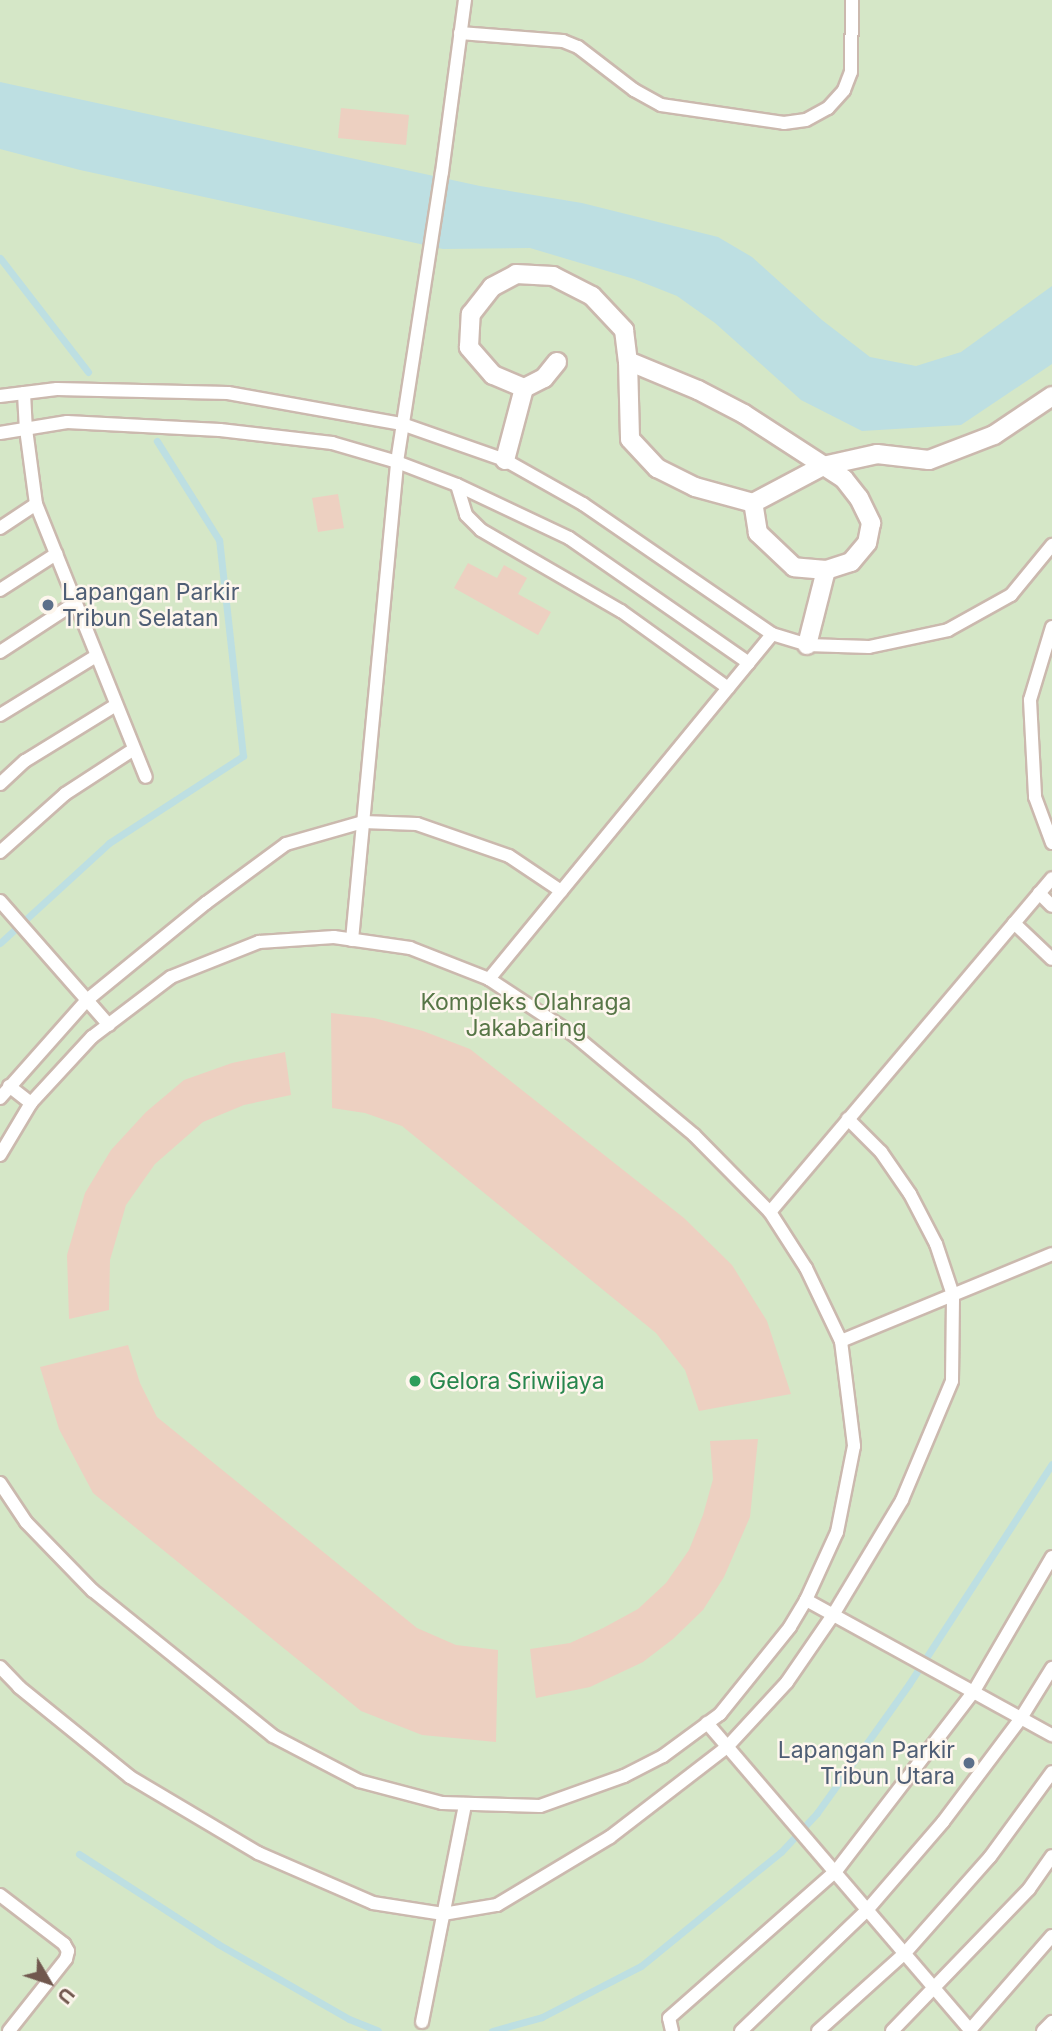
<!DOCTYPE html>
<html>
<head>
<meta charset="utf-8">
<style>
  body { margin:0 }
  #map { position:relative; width:1052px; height:2031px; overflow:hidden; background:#faf2e7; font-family:Inter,sans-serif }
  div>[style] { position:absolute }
  .green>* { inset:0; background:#d5e7c7 }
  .water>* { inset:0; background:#bddfe2 }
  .stream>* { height:7px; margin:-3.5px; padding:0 3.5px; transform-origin:3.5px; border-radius:3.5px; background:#bddfe2 }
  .building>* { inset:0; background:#edd0c1 }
  .roads { filter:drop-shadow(2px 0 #cbb9ae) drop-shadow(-2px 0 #cbb9ae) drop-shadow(0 2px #cbb9ae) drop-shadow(0 -2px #cbb9ae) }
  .service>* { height:12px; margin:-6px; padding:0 6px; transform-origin:6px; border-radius:6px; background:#fff }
  .pedestrian>* { height:18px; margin:-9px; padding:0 9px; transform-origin:9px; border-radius:9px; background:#fff }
  .dots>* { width:19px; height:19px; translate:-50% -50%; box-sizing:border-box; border:4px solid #fdf6ed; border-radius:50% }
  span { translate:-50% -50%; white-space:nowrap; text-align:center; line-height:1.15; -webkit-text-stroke:5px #fdf6ed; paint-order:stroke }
  .service-label { font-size:23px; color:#4e5e75 }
  .left { translate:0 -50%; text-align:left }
  .right { translate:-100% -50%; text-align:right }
  .park-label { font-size:23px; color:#577647 }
  .leisure-label { font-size:23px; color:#27864d }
  .north { position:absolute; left:14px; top:1947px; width:70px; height:70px; -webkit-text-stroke:5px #fdf6ed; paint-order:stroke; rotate:129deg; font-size:19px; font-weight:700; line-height:28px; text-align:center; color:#71584e }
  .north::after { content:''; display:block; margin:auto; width:24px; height:32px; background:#71584e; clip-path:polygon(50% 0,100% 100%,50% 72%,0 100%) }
</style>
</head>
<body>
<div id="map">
  <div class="green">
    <i style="clip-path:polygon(0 0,1052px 0,1052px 2031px,0 2031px)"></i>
  </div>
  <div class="water">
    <i style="clip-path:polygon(0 82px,480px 186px,582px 203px,718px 237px,752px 257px,822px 320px,870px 357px,916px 366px,961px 352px,1052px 286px,1052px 364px,961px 425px,862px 431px,801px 400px,715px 323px,677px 296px,634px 279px,530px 248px,443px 249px,80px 170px,0 149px)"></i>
  </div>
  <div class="stream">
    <i style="left:0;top:258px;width:144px;rotate:52.3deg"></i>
    <i style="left:0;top:943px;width:148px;rotate:-42.5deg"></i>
    <i style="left:109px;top:843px;width:160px;rotate:-33deg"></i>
    <i style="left:243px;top:756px;width:217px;rotate:-96.3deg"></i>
    <i style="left:219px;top:540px;width:117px;rotate:-122.1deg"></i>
    <i style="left:79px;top:1854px;width:166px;rotate:32.9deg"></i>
    <i style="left:218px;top:1944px;width:151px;rotate:29.8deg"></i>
    <i style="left:349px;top:2019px;width:31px;rotate:22deg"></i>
    <i style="left:492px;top:2031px;width:52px;rotate:-15.6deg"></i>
    <i style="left:542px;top:2017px;width:111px;rotate:-27.3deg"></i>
    <i style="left:641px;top:1966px;width:181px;rotate:-39.2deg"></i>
    <i style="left:781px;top:1852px;width:53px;rotate:-47.3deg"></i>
    <i style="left:817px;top:1813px;width:158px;rotate:-54.5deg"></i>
    <i style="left:909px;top:1684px;width:262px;rotate:-57deg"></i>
  </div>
  <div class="building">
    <i style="clip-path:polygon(341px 108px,409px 115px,406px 145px,338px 138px)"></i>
    <i style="clip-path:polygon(338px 494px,344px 528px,318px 532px,312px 498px)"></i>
    <i style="clip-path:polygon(468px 563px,497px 578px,504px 565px,527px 578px,518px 594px,551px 612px,538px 635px,454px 588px)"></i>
    <i style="clip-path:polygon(331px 1013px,374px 1018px,423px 1031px,470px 1049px,684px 1218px,732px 1265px,767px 1321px,791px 1394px,699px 1411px,685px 1370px,656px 1333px,402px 1126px,365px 1113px,332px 1108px)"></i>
    <i style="clip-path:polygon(285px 1052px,291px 1095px,244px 1105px,203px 1122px,155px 1164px,126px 1205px,110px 1260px,109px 1310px,69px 1319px,67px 1255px,85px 1193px,111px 1150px,146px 1112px,184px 1080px,232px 1063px)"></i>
    <i style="clip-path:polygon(128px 1345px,140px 1383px,157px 1417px,417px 1628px,456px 1645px,498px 1650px,496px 1742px,422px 1735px,361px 1711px,93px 1493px,59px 1429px,40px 1367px)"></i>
    <i style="clip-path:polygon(758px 1439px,750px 1517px,724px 1577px,703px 1610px,673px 1639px,643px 1662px,590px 1687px,536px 1698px,530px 1649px,570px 1643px,603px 1628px,638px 1609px,666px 1583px,689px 1550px,703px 1515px,713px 1479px,710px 1441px)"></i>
  </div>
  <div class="roads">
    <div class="service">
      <i style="left:460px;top:33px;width:103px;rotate:4.4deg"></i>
      <i style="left:563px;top:41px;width:16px;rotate:22deg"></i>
      <i style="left:578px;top:47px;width:71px;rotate:37.5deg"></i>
      <i style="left:634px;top:90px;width:31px;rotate:29deg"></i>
      <i style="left:661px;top:105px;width:124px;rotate:8.3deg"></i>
      <i style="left:784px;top:123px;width:22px;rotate:-8deg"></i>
      <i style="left:806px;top:120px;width:25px;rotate:-29deg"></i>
      <i style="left:828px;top:108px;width:24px;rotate:-48deg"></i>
      <i style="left:844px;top:90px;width:19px;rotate:-69deg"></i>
      <i style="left:851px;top:72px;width:72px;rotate:-89.2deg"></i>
      <i style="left:24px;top:393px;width:36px;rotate:87deg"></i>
      <i style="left:26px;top:429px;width:76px;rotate:82.4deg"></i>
      <i style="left:0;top:396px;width:57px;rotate:-7deg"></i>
      <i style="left:57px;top:389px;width:171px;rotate:1.3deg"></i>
      <i style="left:228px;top:393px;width:177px;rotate:10.1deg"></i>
      <i style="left:402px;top:424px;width:109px;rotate:19.3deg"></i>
      <i style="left:505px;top:460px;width:90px;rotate:29.4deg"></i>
      <i style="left:583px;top:504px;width:229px;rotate:34.5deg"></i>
      <i style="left:772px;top:634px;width:37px;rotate:17deg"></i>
      <i style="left:807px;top:645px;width:62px;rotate:1.8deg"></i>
      <i style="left:869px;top:647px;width:81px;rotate:-12.1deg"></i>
      <i style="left:948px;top:630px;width:72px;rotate:-29.1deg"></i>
      <i style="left:1011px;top:595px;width:65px;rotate:-50.6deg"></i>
      <i style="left:0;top:433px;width:68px;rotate:-9.3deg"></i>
      <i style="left:67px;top:422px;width:153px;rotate:3deg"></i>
      <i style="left:220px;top:430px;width:113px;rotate:6.6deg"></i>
      <i style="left:332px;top:443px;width:68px;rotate:16.3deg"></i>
      <i style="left:397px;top:462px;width:64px;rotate:21deg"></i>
      <i style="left:457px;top:485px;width:124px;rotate:25.3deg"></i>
      <i style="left:569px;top:538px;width:219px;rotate:34.8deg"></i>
      <i style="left:457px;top:485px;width:31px;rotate:73deg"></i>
      <i style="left:466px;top:515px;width:21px;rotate:45deg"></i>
      <i style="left:481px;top:530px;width:162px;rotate:30.1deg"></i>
      <i style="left:621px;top:611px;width:132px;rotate:35.7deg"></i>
      <i style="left:0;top:528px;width:43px;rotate:-33.7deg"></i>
      <i style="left:36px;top:504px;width:294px;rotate:68.1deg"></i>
      <i style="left:0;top:590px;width:67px;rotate:-32.7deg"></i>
      <i style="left:1052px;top:627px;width:76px;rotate:106.8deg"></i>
      <i style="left:1030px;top:700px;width:97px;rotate:87deg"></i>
      <i style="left:1035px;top:797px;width:49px;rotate:69.7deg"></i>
      <i style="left:0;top:652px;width:90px;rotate:-33.2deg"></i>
      <i style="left:0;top:715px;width:113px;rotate:-31.6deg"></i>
      <i style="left:0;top:784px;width:34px;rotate:-43deg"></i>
      <i style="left:25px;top:761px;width:107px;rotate:-31.6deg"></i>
      <i style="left:0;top:852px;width:87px;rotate:-41.7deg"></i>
      <i style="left:65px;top:794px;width:82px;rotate:-33.1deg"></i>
      <i style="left:1039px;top:893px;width:18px;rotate:45deg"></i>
      <i style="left:0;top:901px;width:165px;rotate:48.7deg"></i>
      <i style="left:1014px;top:923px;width:52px;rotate:43.5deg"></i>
      <i style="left:352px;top:940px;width:480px;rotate:-84.6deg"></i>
      <i style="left:397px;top:462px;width:293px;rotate:-81.2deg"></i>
      <i style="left:442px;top:172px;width:174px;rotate:-82.4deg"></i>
      <i style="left:489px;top:979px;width:446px;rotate:-50.6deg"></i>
      <i style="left:9px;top:1086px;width:28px;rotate:38deg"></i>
      <i style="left:0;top:1098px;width:131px;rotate:-48.4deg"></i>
      <i style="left:87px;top:1000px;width:154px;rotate:-39.2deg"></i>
      <i style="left:206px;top:903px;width:99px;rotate:-36.4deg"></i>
      <i style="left:286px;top:844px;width:80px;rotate:-15.9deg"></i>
      <i style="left:363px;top:822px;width:54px;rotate:2.1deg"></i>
      <i style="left:417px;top:824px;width:97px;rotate:19.2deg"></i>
      <i style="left:509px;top:856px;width:63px;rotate:33.9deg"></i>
      <i style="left:0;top:1155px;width:61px;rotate:-59.2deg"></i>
      <i style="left:31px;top:1103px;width:90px;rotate:-47.3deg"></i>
      <i style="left:92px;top:1037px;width:99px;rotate:-37.2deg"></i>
      <i style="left:171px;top:977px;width:95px;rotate:-21.7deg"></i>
      <i style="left:259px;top:942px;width:75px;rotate:-3.8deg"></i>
      <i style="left:334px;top:937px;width:77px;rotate:8.2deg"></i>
      <i style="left:410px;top:948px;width:85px;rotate:21.4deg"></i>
      <i style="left:489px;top:979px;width:102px;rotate:33.4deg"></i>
      <i style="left:574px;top:1035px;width:156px;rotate:39.8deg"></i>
      <i style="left:694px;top:1135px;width:108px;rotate:45.4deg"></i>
      <i style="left:770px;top:1212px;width:67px;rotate:57.3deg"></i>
      <i style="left:806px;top:1268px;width:81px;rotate:64.4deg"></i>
      <i style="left:841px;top:1341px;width:106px;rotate:82.9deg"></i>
      <i style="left:854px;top:1446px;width:88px;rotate:101.2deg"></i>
      <i style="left:837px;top:1532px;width:75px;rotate:114.5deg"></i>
      <i style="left:806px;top:1600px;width:31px;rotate:121deg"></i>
      <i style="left:790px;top:1627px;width:112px;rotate:128.8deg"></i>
      <i style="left:720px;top:1714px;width:71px;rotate:143.6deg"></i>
      <i style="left:663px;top:1756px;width:44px;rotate:152.9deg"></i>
      <i style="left:624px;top:1776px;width:89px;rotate:160.3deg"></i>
      <i style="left:540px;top:1806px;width:98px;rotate:-178.2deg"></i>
      <i style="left:442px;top:1803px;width:86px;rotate:-165.2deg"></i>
      <i style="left:359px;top:1781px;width:97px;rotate:-152.4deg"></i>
      <i style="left:273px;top:1736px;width:231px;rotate:-141.1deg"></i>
      <i style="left:93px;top:1591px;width:96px;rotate:-134.2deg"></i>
      <i style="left:26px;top:1522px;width:47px;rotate:-123.7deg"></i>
      <i style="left:770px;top:1212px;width:437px;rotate:-49.8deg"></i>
      <i style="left:841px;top:1341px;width:228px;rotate:-22.4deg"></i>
      <i style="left:806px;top:1600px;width:281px;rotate:28.8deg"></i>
      <i style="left:0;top:1667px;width:28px;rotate:46deg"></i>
      <i style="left:19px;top:1687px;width:143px;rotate:39deg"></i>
      <i style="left:130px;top:1777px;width:149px;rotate:30.7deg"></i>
      <i style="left:258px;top:1853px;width:125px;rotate:23.5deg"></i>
      <i style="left:373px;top:1903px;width:71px;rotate:8.9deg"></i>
      <i style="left:443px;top:1914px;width:55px;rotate:-9.5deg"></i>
      <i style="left:497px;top:1905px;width:132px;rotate:-31deg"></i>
      <i style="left:610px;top:1837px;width:149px;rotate:-37.6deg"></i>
      <i style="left:728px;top:1746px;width:87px;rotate:-47.3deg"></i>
      <i style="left:787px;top:1682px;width:81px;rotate:-55.5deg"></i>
      <i style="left:833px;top:1615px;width:134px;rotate:-59deg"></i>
      <i style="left:902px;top:1500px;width:129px;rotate:-67.2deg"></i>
      <i style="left:952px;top:1381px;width:86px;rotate:-89.3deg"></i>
      <i style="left:953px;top:1295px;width:54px;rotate:-108.4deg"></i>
      <i style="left:936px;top:1244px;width:56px;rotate:-117.5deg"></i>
      <i style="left:910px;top:1194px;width:51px;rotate:-124.6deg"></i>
      <i style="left:881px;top:1152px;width:47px;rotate:-135deg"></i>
      <i style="left:707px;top:1723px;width:406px;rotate:49.4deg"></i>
      <i style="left:0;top:1895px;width:81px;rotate:37.4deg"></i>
      <i style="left:64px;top:1944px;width:8px;rotate:60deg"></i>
      <i style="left:68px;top:1951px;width:8px;rotate:104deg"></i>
      <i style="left:66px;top:1959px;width:92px;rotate:128.4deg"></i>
      <i style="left:422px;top:2022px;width:222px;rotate:-78.8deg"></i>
      <i style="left:672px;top:2031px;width:13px;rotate:-103deg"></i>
      <i style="left:669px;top:2018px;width:222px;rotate:-41.4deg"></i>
      <i style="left:836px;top:1871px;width:227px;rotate:-52.5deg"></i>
      <i style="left:974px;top:1691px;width:155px;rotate:-59.8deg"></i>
      <i style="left:741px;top:2031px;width:176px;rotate:-43.8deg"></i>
      <i style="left:868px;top:1909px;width:115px;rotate:-49.2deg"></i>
      <i style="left:943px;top:1822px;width:130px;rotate:-53.1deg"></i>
      <i style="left:1021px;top:1718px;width:59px;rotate:-58.2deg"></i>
      <i style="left:818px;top:2031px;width:117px;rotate:-41.9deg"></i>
      <i style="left:905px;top:1953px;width:128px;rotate:-48.5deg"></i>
      <i style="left:990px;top:1857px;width:105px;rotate:-53.9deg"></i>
      <i style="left:892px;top:2031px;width:197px;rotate:-46deg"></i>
      <i style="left:1029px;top:1889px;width:40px;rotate:-55.1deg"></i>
      <i style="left:969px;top:2031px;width:126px;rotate:-48.9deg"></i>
      <i style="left:1043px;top:2031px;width:13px;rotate:-45deg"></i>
    </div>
    <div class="pedestrian">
      <i style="left:628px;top:361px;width:76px;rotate:22.5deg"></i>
      <i style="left:698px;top:390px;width:52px;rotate:27.6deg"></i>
      <i style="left:744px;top:414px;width:119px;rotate:33deg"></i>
      <i style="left:844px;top:479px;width:24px;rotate:52deg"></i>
      <i style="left:859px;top:498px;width:28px;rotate:64deg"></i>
      <i style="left:871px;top:523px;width:20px;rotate:101deg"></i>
      <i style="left:867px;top:543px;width:25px;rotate:130deg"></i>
      <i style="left:851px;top:562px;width:26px;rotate:162deg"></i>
      <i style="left:826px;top:570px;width:32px;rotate:-175deg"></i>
      <i style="left:794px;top:567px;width:50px;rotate:-136.6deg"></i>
      <i style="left:758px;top:533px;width:30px;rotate:-99deg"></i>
      <i style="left:557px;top:362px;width:21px;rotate:129deg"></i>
      <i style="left:544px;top:378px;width:22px;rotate:153deg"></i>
      <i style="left:524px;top:388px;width:34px;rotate:-157deg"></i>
      <i style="left:493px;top:375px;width:37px;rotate:-131deg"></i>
      <i style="left:469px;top:347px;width:33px;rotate:-87deg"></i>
      <i style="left:471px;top:314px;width:34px;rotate:-52deg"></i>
      <i style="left:492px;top:287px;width:27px;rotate:-28deg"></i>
      <i style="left:516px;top:274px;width:37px;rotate:3deg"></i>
      <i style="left:553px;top:276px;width:44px;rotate:27.1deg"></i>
      <i style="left:592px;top:296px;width:47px;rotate:46.7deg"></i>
      <i style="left:624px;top:330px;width:31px;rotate:83deg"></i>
      <i style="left:628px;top:361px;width:78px;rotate:88.5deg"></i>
      <i style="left:630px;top:439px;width:40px;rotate:47deg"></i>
      <i style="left:657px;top:468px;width:42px;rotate:26.6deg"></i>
      <i style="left:695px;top:487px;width:60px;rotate:15.4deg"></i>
      <i style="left:753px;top:503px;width:79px;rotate:-27.9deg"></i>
      <i style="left:823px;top:466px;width:55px;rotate:-12.5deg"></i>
      <i style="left:877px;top:454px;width:52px;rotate:6.6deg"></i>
      <i style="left:929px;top:460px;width:70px;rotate:-21deg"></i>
      <i style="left:994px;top:435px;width:70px;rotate:-33.9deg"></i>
      <i style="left:505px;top:460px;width:74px;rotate:-75.2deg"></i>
      <i style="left:807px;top:645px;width:77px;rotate:-75.8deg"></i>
    </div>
  </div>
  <div class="dots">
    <i style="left:48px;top:605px;background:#5c6f8a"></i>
    <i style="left:415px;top:1381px;background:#2e9e5b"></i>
    <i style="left:969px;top:1763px;background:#5c6f8a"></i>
  </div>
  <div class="service-label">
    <span class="left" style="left:62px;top:605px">Lapangan Parkir<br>Tribun Selatan</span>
    <span class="right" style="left:955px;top:1763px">Lapangan Parkir<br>Tribun Utara</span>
  </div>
  <div class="park-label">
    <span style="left:526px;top:1015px">Kompleks Olahraga<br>Jakabaring</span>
  </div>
  <div class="leisure-label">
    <span class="left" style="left:429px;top:1381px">Gelora Sriwijaya</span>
  </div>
  <div class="north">U</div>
</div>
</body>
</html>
